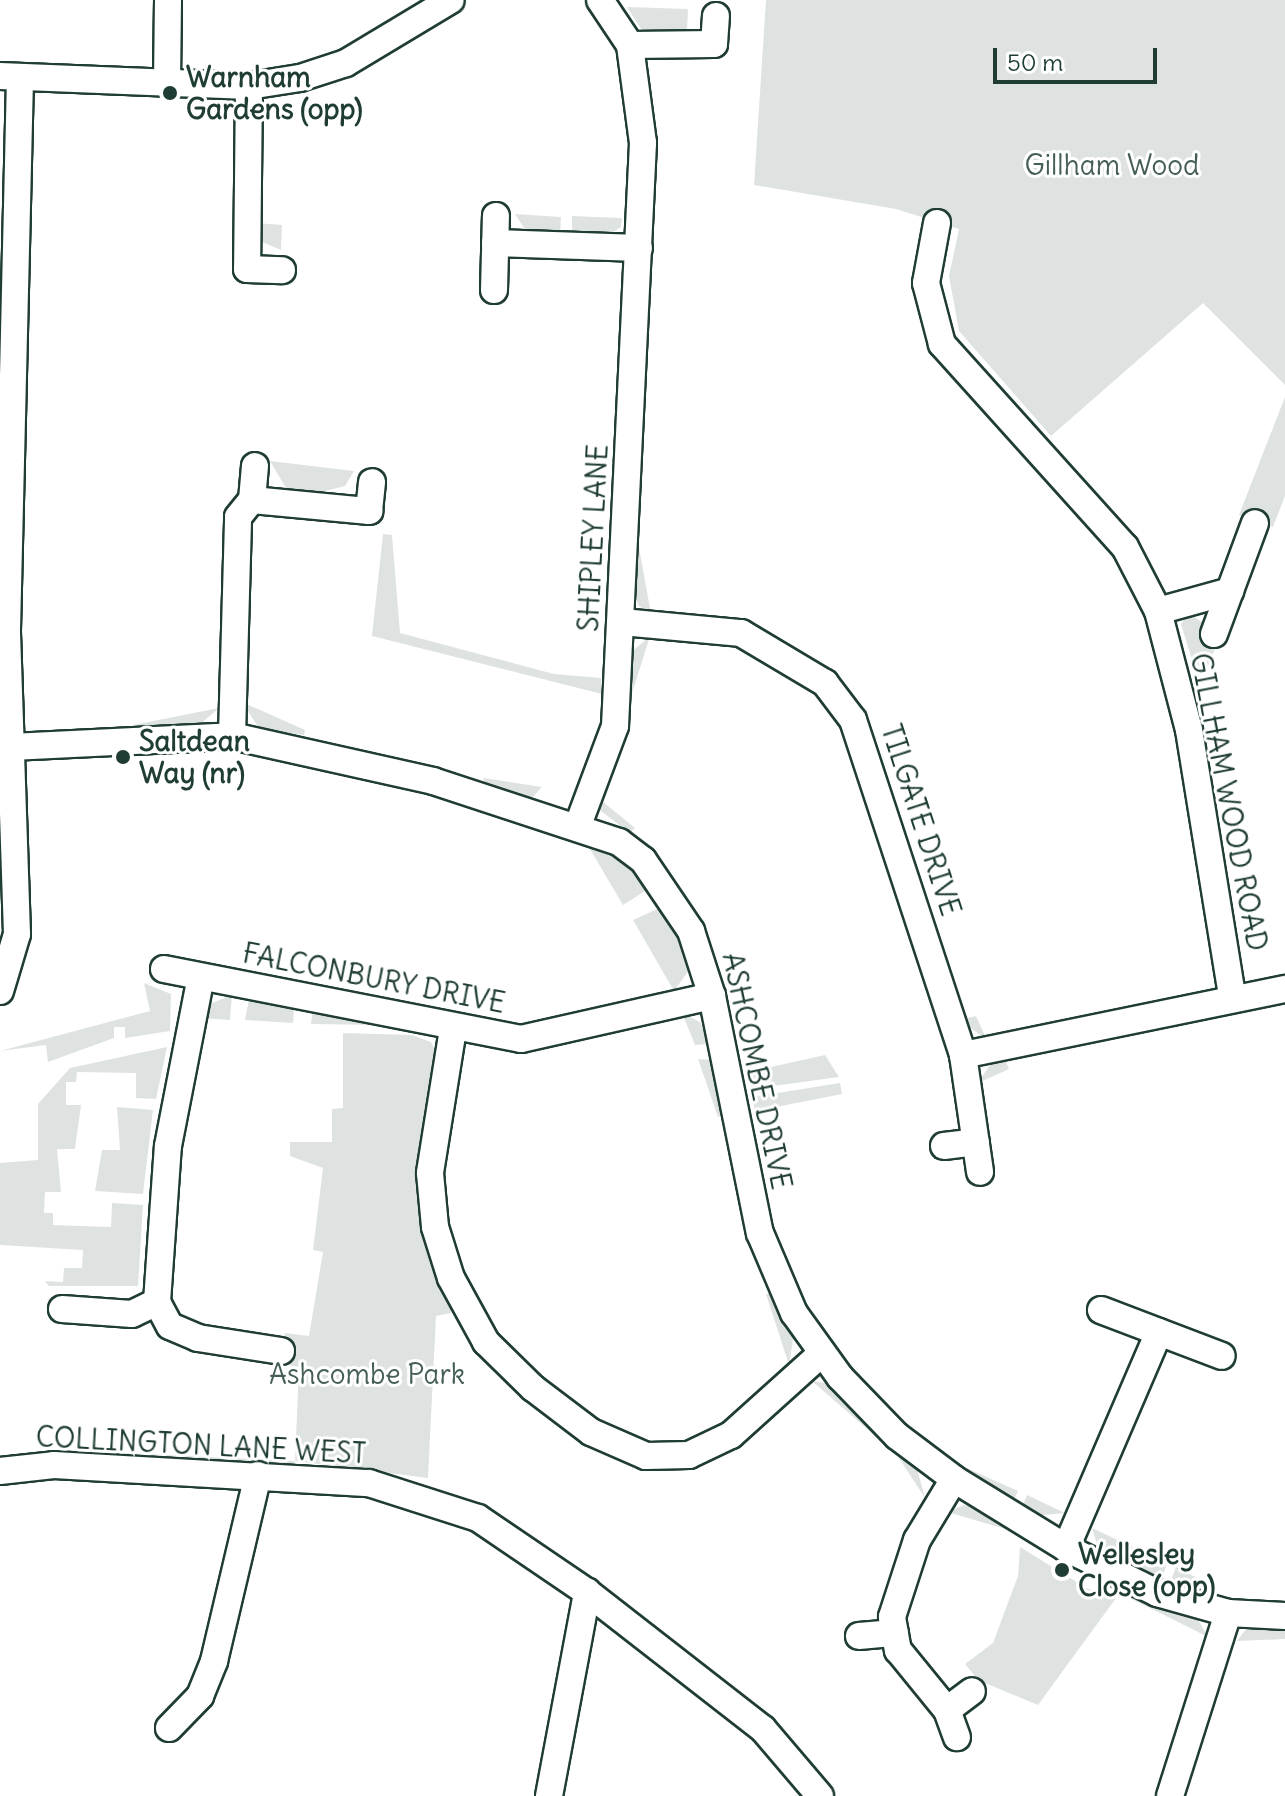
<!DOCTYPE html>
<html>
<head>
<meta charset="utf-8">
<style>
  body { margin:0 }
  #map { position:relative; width:1285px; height:1796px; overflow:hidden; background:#fff; font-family:Delius,sans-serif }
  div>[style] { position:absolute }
  .green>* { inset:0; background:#dee3e2 }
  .roads { filter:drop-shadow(2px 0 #1f3d34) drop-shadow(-2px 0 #1f3d34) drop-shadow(0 2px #1f3d34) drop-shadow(0 -2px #1f3d34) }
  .minor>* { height:26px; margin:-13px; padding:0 13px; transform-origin:13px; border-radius:13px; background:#fff }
  .dots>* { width:22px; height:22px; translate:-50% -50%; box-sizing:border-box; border:4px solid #fff; border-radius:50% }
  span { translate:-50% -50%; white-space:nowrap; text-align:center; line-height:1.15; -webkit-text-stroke:6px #fff; paint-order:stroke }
  .poi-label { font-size:28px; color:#1f3d34; font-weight:700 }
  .left { translate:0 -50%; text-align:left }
  .park-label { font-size:28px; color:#455e57 }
  .street-label { font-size:28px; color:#1f3d34 }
  .scale { position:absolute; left:993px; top:48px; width:164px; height:36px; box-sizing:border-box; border:4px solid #1f3d34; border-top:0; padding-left:10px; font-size:24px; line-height:28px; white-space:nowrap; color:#1f3d34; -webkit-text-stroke:6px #fff; paint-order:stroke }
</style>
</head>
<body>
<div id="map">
  <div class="green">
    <i style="clip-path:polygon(766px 0,1285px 0,1285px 385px,1203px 303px,1051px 436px,959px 331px,949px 276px,959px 229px,896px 209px,754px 185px)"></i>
    <i style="clip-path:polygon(627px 7px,688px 9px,687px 30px,643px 32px)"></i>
    <i style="clip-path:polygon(515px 214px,561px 217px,560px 235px,526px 231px)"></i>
    <i style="clip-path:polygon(572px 216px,622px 218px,621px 227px,605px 237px,572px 236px)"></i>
    <i style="clip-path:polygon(256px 223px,282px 225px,281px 250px,262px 242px)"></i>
    <i style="clip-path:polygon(1285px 397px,1285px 496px,1273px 527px,1239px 515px)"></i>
    <i style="clip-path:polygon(270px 461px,354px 471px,345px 486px,309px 495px,286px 488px)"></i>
    <i style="clip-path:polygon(636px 531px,651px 614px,638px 605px,632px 577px)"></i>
    <i style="clip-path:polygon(383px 534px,392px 535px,400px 633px,554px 674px,601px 678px,602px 694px,372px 636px)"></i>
    <i style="clip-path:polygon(1188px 613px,1205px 624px,1201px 637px,1218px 642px,1207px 668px,1193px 663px,1181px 624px)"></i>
    <i style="clip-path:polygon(650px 636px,629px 703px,626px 703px,628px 655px)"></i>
    <i style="clip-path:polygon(242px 702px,305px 730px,304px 735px,259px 728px)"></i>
    <i style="clip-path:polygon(219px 708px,198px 726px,132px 730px,133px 725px)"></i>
    <i style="clip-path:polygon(483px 778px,542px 787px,531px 799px,486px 786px)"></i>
    <i style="clip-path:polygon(602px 801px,635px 828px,630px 833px,597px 808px)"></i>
    <i style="clip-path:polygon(584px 839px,619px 853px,650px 888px,623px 905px)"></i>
    <i style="clip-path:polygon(664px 906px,692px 966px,674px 991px,633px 920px)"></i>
    <i style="clip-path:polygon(144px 983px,171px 994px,170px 1031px,125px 1038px,125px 1027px,114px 1027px,114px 1038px,48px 1062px,46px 1045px,0 1051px,150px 1011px)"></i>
    <i style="clip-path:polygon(232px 995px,230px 1020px,202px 1018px,207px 1005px)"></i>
    <i style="clip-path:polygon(249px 999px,294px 1009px,293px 1023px,245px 1020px)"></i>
    <i style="clip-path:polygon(313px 1010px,383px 1025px,311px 1024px)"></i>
    <i style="clip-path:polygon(682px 1013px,700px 1022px,709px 1044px,695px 1045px)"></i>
    <i style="clip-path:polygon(976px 1016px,987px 1040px,960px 1020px)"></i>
    <i style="clip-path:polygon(343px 1033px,412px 1035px,431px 1042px,437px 1055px,451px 1313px,436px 1316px,428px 1478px,295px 1461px,294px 1467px,60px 1455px,60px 1450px,295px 1461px,299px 1367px,281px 1364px,285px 1333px,309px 1336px,323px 1252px,313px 1250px,323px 1168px,290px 1156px,290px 1142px,332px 1142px,332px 1109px,343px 1108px)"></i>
    <i style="clip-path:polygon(167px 1047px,156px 1099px,136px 1098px,136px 1073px,77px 1072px,76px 1082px,66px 1082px,66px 1105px,81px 1105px,75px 1149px,57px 1149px,61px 1192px,45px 1192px,44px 1213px,53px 1213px,53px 1225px,111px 1227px,112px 1203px,143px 1205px,138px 1286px,49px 1286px,45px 1281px,63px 1282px,64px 1268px,82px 1268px,83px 1250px,0 1245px,0 1163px,38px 1160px,38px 1104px,70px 1068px)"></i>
    <i style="clip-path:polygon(825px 1055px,839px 1077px,751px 1089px,748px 1072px)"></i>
    <i style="clip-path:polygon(1004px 1057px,1009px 1069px,978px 1083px,992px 1062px)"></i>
    <i style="clip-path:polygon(698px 1059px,713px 1060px,723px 1114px,718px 1117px)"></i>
    <i style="clip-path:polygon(840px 1083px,842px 1094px,755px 1111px,752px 1097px)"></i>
    <i style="clip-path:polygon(117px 1107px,153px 1110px,143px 1194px,95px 1191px,102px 1150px,120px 1150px)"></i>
    <i style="clip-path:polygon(771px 1293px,794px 1333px,789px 1365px,766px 1294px)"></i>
    <i style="clip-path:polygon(812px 1381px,832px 1384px,916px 1465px,925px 1498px,897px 1455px)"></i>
    <i style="clip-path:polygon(964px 1467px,1018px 1491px,1012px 1504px,980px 1482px)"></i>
    <i style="clip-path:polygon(1027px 1495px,1065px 1513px,1032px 1516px,1021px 1510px)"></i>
    <i style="clip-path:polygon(964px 1505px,979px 1508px,1009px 1530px,947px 1512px)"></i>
    <i style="clip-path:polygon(1092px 1528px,1167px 1563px,1162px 1580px,1100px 1554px)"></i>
    <i style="clip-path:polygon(1020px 1547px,1088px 1589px,1119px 1594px,1038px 1705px,978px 1680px,965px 1664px,993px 1643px,1018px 1576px)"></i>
    <i style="clip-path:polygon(1176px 1567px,1207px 1583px,1200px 1591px,1170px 1583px)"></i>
    <i style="clip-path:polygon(1124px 1590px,1194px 1613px,1208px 1637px,1122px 1594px)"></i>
    <i style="clip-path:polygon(1285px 1627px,1285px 1639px,1237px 1641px,1246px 1629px)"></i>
  </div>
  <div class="roads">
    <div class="minor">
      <i style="left:630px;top:45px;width:84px;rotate:-0.7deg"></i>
      <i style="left:714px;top:44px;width:28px;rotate:-86deg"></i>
      <i style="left:0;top:76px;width:249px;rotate:2.3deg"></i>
      <i style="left:249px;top:86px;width:52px;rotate:-8.9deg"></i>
      <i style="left:300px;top:78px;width:48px;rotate:-18.1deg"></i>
      <i style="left:346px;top:63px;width:122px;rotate:-31deg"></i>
      <i style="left:167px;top:82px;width:82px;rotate:-89.3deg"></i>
      <i style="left:249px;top:86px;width:183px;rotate:90.6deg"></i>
      <i style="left:247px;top:269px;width:35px;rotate:2deg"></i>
      <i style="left:937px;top:223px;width:61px;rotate:100.4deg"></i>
      <i style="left:926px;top:283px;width:63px;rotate:75.3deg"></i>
      <i style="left:942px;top:344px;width:273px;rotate:48deg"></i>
      <i style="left:1125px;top:547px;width:72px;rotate:62.7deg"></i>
      <i style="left:1158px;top:611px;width:123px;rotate:75.4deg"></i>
      <i style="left:1189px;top:730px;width:268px;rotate:80.8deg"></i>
      <i style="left:495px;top:243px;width:144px;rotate:2deg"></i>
      <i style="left:494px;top:290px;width:74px;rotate:-88.5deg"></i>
      <i style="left:252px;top:500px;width:34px;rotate:-85deg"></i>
      <i style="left:1158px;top:611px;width:75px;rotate:-15.5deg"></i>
      <i style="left:622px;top:622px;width:120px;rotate:5.3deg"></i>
      <i style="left:741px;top:633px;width:98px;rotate:30.8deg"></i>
      <i style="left:825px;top:683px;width:46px;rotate:52.9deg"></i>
      <i style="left:853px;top:720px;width:353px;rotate:71.8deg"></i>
      <i style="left:963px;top:1055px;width:118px;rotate:81.7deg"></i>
      <i style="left:1214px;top:634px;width:118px;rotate:-69.7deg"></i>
      <i style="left:232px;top:736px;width:219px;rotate:-88.4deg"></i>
      <i style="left:238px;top:517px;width:22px;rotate:-51deg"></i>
      <i style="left:252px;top:500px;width:118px;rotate:5.4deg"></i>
      <i style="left:369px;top:511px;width:29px;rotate:-84deg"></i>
      <i style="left:11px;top:747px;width:221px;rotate:-2.8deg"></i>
      <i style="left:232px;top:736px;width:206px;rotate:12.6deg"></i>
      <i style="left:433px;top:781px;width:196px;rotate:18.2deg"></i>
      <i style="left:619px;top:842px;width:30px;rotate:37deg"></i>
      <i style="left:643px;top:860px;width:86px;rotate:55.9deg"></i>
      <i style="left:691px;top:931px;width:68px;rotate:72.1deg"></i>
      <i style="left:712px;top:996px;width:242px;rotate:78.6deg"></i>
      <i style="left:760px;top:1233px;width:87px;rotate:67deg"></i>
      <i style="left:794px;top:1313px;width:79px;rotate:54.3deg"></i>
      <i style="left:840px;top:1377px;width:82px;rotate:46deg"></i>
      <i style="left:897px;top:1436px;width:71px;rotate:37deg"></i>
      <i style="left:954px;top:1479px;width:132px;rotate:31.6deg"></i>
      <i style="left:1066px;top:1548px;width:102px;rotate:26.3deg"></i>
      <i style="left:1157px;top:1593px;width:74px;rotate:15.7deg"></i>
      <i style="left:1228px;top:1613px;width:57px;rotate:3deg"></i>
      <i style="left:578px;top:825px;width:106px;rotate:-69.5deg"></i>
      <i style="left:615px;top:726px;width:584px;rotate:-87.25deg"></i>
      <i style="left:643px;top:143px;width:99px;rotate:-97.6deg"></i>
      <i style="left:630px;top:45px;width:54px;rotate:-123.7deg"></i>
      <i style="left:164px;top:969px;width:364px;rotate:11.1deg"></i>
      <i style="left:521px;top:1039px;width:196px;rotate:-12.7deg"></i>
      <i style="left:0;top:991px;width:59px;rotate:-73.4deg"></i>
      <i style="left:17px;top:934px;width:304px;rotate:-91.9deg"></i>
      <i style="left:7px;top:630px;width:553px;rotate:-88.65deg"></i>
      <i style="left:453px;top:1029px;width:146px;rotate:99.1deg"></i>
      <i style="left:430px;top:1173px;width:54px;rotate:84.7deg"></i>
      <i style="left:435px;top:1227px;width:53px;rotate:72.6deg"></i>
      <i style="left:451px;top:1278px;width:73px;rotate:61.3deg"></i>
      <i style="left:486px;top:1342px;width:66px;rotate:44.4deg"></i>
      <i style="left:533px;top:1388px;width:73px;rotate:37.2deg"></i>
      <i style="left:591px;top:1432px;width:60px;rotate:23.6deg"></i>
      <i style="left:646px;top:1456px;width:43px;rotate:-1.3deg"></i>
      <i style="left:689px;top:1455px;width:47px;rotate:-25.5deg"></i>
      <i style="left:731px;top:1435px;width:122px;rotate:-42deg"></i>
      <i style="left:963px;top:1055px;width:329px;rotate:-11.6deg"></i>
      <i style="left:944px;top:1146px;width:32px;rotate:-7deg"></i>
      <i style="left:157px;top:1302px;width:156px;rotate:-86deg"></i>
      <i style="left:168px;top:1146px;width:172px;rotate:-79deg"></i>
      <i style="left:62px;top:1309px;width:70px;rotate:4.1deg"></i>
      <i style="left:132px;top:1314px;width:28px;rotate:-26deg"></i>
      <i style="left:157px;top:1302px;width:27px;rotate:62deg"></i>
      <i style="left:170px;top:1326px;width:30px;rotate:23deg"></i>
      <i style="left:198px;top:1338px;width:84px;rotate:8.9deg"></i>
      <i style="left:1101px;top:1310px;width:129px;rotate:20.8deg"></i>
      <i style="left:0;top:1471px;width:54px;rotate:-6.3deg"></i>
      <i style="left:54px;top:1465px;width:316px;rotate:3.3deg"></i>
      <i style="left:369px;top:1483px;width:114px;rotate:17.8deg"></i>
      <i style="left:478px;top:1518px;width:132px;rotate:34.2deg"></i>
      <i style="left:587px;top:1592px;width:223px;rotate:37.9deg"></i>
      <i style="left:763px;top:1729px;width:88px;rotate:49.6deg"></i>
      <i style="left:954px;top:1479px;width:71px;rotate:121.2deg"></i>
      <i style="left:917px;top:1540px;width:81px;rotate:108deg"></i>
      <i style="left:892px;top:1617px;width:34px;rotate:80deg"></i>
      <i style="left:898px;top:1650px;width:77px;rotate:50.8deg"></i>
      <i style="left:947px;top:1710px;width:29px;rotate:70deg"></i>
      <i style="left:1066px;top:1548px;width:235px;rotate:-66.7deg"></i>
      <i style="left:859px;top:1636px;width:36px;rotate:-5deg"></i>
      <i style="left:947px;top:1710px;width:31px;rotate:-37deg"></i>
      <i style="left:169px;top:1728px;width:45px;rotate:-45.9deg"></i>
      <i style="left:200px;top:1696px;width:38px;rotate:-68deg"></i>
      <i style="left:214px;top:1661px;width:191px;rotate:-76.7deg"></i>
      <i style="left:549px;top:1796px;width:208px;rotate:-79.4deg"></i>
      <i style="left:1170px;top:1796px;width:192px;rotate:-72.4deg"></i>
    </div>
  </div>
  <div class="dots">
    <i style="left:170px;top:93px;background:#1f3d34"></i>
    <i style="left:123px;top:757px;background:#1f3d34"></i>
    <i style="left:1062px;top:1570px;background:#1f3d34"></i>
  </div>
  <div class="poi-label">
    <span class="left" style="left:186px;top:93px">Warnham<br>Gardens (opp)</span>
    <span class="left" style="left:139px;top:757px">Saltdean<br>Way (nr)</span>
    <span class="left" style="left:1078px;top:1570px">Wellesley<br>Close (opp)</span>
  </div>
  <div class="park-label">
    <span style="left:1112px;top:165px">Gillham Wood</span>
    <span style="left:367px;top:1374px">Ashcombe Park</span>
  </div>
  <div class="street-label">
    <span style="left:593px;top:538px;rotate:-87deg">SHIPLEY LANE</span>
    <span style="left:1229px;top:802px;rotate:79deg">GILLHAM WOOD ROAD</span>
    <span style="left:921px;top:820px;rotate:72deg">TILGATE DRIVE</span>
    <span style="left:374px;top:978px;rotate:11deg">FALCONBURY DRIVE</span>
    <span style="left:757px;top:1071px;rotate:78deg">ASHCOMBE DRIVE</span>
    <span style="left:201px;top:1445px;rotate:3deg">COLLINGTON LANE WEST</span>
  </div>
  <div class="scale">50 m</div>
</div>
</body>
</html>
